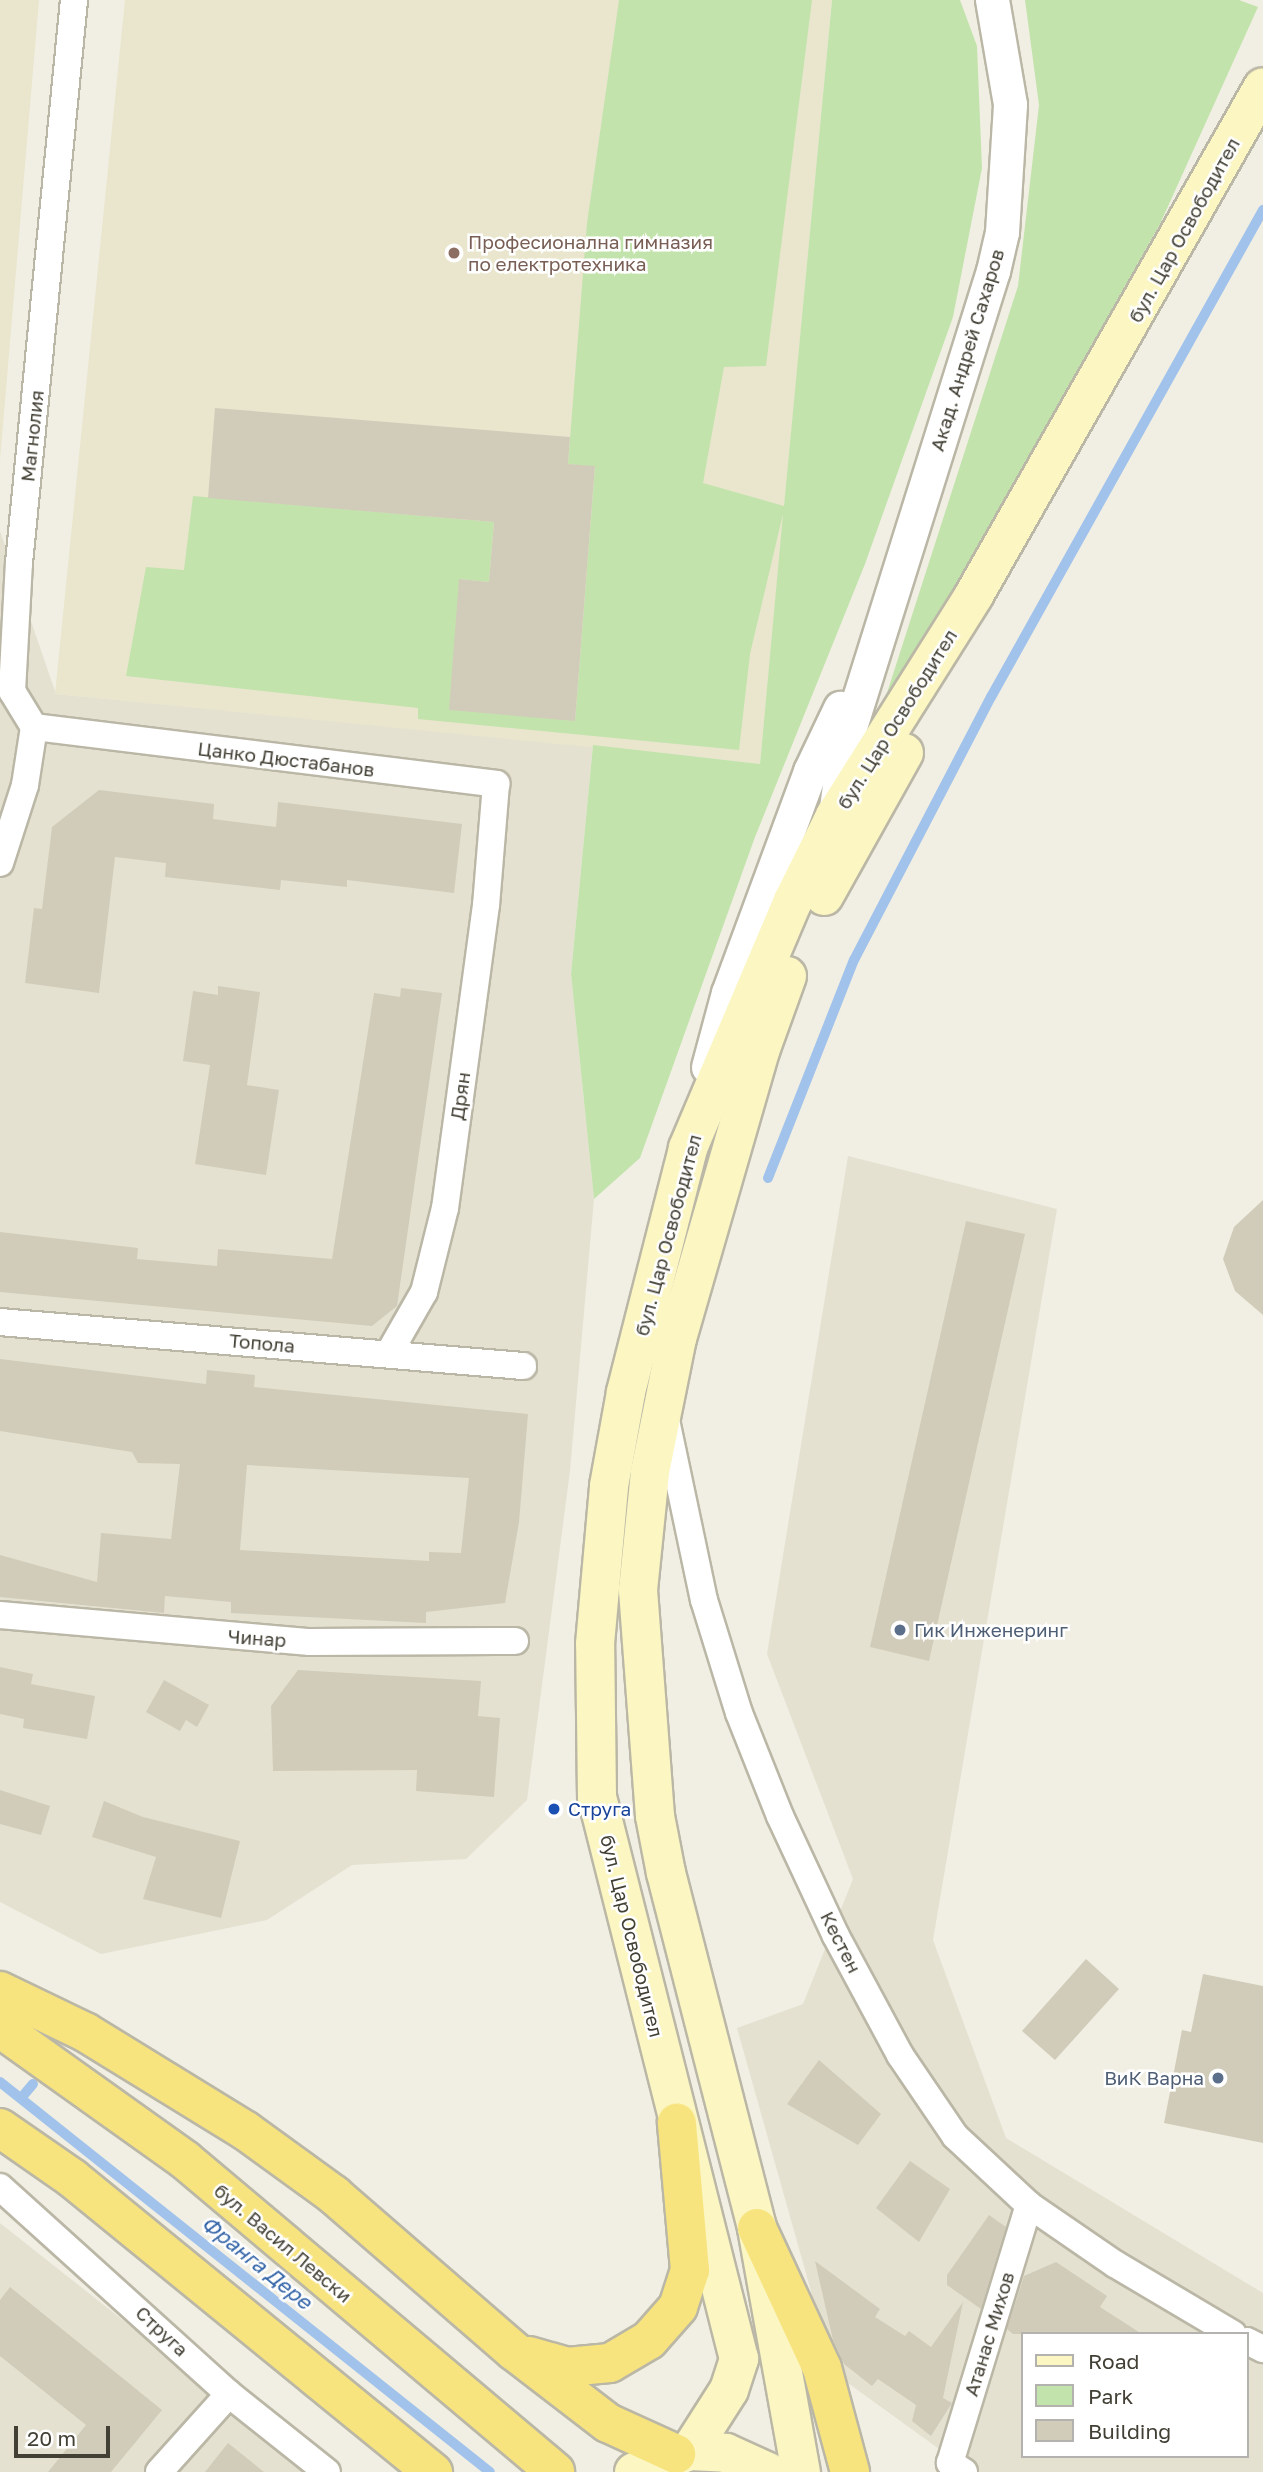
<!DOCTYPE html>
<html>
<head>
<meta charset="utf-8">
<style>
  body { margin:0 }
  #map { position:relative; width:1263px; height:2472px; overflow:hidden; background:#f1efe3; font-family:"Golos Text",sans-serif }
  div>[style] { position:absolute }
  .residential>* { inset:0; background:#e4e1d1 }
  .education>* { inset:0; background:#e9e6cd }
  .green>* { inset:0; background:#c3e3ad }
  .stream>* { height:10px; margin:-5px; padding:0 5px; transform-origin:5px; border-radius:5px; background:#a1c2eb }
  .building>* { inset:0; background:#d1ccb9 }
  .roads { filter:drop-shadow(2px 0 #bbb7a6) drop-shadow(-2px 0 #bbb7a6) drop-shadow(0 2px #bbb7a6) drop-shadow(0 -2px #bbb7a6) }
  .minor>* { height:26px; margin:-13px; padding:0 13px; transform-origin:13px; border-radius:13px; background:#fff }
  .tertiary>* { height:33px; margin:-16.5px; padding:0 16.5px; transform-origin:16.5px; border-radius:16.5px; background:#fff }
  .secondary>* { height:38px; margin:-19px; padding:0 19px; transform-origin:19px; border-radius:19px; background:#fbf6c2 }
  .trunk>* { height:38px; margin:-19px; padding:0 19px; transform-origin:19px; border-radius:19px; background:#f8e47e }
  .dots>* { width:19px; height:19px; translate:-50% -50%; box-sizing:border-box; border:4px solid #fff; border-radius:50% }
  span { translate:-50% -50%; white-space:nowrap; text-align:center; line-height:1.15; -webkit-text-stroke:5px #fff; paint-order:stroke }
  .street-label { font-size:19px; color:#423f34 }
  .education-label { font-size:19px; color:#785e54 }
  .left { translate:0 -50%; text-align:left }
  .service-label { font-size:19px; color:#4e5e75 }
  .right { translate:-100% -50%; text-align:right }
  .transit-label { font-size:19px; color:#164399 }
  .water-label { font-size:21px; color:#3364a7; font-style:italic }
  .legend { position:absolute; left:1021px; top:2332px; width:228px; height:126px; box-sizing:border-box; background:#fff; border:2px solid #b3b2ae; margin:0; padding:9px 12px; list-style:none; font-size:21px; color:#423f34 }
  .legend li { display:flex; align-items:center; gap:14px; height:35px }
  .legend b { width:35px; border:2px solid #b3b2ae }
  .scale { position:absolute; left:14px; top:2426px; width:96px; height:32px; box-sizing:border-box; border:4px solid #423f34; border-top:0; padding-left:9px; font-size:21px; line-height:24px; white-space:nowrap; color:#423f34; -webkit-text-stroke:5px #fff; paint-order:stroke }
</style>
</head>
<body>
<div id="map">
  <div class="residential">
    <i style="clip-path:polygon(0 531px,56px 694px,593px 745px,571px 974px,594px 1199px,570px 1471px,527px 1800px,466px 1859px,352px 1865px,267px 1920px,101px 1954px,0 1902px)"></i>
    <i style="clip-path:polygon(evenodd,848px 1156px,1057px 1209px,933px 1940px,1006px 2138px,1263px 2293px,1263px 2472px,971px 2472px,834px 2373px,737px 2028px,803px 2004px,853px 1879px,767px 1654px,848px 1156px,1023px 2334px,1247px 2334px,1247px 2456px,1023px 2456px,1023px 2334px)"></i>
    <i style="clip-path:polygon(0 2223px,315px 2472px,0 2472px)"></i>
  </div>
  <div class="education">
    <i style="clip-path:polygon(0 0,39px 0,0 460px)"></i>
    <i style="clip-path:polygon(125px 0,832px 0,760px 764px,55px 694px)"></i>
  </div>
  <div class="green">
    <i style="clip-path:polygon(619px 0,812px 0,766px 366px,724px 367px,703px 483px,784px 506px,832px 0,960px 0,977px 46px,982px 168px,953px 317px,865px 564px,755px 837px,640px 1158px,594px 1199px,571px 974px,593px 745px,760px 764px,783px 514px,750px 654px,739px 750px,418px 719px,418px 708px,126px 676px,146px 567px,184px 570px,193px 496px,494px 522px,489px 582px,459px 579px,575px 721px,595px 467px,568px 464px,587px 223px)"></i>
    <i style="clip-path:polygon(1025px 0,1239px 0,1258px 7px,1160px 224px,876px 727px,1018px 286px,1039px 105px)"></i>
  </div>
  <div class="stream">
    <i style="left:768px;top:1178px;width:234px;rotate:-68.5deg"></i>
    <i style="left:854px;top:960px;width:297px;rotate:-62.5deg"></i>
    <i style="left:991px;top:697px;width:558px;rotate:-60.82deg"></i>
    <i style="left:0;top:2082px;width:626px;rotate:38.52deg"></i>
    <i style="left:22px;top:2097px;width:17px;rotate:-50deg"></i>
  </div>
  <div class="building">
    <i style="clip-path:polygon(215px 408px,570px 437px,568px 464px,595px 466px,575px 721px,449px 710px,459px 579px,489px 582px,494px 522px,208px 498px)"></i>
    <i style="clip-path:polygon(99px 790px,214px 804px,213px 819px,276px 827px,278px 802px,462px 824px,454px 893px,347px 880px,347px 887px,281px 880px,280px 890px,165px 877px,166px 863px,115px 857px,99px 993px,25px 983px,34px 908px,42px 909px,52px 827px)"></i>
    <i style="clip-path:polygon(218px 986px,260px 992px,247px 1085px,279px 1090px,266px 1175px,195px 1164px,210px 1065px,183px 1061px,193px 991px,218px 995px)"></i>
    <i style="clip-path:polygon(401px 988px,442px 993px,397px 1306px,372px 1326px,0 1292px,0 1232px,138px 1248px,137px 1259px,217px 1266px,218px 1249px,332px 1259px,374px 993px,400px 997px)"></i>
    <i style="clip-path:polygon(1263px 1200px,1263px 1315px,1235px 1291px,1223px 1259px,1234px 1227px)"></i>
    <i style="clip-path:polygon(966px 1221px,1025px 1234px,929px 1661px,870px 1647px)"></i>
    <i style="clip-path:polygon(evenodd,0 1359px,206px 1384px,207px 1370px,255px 1375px,254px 1387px,528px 1414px,519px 1522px,505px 1603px,426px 1612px,426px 1623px,231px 1613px,231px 1602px,165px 1596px,164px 1613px,0 1597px,0 1555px,97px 1582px,101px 1533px,171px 1539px,180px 1464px,138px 1463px,132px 1452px,0 1431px,0 1359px,247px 1465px,469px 1478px,461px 1553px,429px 1552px,429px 1561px,240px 1550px,247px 1465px)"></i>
    <i style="clip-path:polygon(0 1667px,33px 1674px,31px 1684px,95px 1696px,87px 1739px,23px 1728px,24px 1719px,0 1714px)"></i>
    <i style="clip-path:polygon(298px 1670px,481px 1681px,478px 1716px,500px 1718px,494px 1797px,416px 1791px,417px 1770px,273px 1771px,271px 1706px)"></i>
    <i style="clip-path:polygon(164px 1680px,209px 1705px,197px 1727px,186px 1720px,180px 1731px,146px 1712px)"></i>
    <i style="clip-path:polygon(0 1790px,50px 1806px,41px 1835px,0 1824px)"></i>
    <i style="clip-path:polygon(104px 1801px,143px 1817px,240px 1841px,221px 1918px,143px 1899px,156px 1857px,92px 1837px)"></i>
    <i style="clip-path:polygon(1086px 1959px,1119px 1989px,1055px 2060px,1022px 2031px)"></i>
    <i style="clip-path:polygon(1203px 1974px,1263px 1986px,1263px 2143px,1164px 2123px,1182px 2030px,1191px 2032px)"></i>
    <i style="clip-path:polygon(819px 2060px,881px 2114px,858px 2145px,787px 2104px)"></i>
    <i style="clip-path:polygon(910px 2161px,950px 2189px,919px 2242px,876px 2208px)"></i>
    <i style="clip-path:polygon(989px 2215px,1006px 2227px,981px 2309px,947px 2285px,947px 2275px)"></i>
    <i style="clip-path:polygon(815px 2261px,880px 2309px,875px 2317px,905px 2336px,909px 2331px,931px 2347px,963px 2302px,943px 2398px,952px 2403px,931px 2436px,912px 2421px,916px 2405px,878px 2379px,872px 2386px,844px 2364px,833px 2340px)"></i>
    <i style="clip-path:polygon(1056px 2262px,1107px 2296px,1100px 2307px,1142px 2334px,1013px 2334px,1007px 2329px,1024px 2276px)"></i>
    <i style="clip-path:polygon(10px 2287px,162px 2410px,111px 2472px,48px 2472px,86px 2425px,0 2356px,0 2300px)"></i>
    <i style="clip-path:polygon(228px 2443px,264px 2472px,205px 2472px)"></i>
  </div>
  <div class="roads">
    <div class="minor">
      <i style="left:34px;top:727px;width:466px;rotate:7deg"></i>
      <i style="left:496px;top:784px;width:121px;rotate:94.7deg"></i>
      <i style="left:486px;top:905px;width:306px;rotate:97.7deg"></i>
      <i style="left:445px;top:1208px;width:87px;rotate:104deg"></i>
      <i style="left:424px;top:1292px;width:70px;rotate:119.8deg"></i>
      <i style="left:0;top:863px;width:82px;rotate:-72.2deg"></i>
      <i style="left:25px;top:785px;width:59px;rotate:-81.2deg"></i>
      <i style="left:34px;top:727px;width:42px;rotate:-121.4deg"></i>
      <i style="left:12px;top:691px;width:128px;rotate:-86.9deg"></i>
      <i style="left:19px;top:563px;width:566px;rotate:-84.42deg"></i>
      <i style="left:0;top:1322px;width:525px;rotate:4.81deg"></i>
      <i style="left:666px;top:1420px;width:184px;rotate:78.1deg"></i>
      <i style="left:704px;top:1600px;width:118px;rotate:72.8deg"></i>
      <i style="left:739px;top:1713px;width:111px;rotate:68.3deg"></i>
      <i style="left:780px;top:1816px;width:132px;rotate:65deg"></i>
      <i style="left:836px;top:1936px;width:135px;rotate:61.7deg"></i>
      <i style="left:900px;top:2055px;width:98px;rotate:55.8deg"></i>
      <i style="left:955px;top:2136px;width:101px;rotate:43deg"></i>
      <i style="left:1029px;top:2205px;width:104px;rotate:34.5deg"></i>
      <i style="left:1115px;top:2264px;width:137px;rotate:30.7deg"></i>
      <i style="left:0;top:1615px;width:311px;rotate:5deg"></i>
      <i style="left:310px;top:1642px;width:205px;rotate:-0.3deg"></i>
      <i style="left:0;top:2187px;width:309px;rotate:42.1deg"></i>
      <i style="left:229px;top:2394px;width:125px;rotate:38.5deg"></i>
      <i style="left:1247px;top:2341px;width:18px;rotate:27deg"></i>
      <i style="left:159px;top:2472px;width:105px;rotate:-48.1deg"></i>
      <i style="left:964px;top:2472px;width:17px;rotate:-147deg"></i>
      <i style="left:950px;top:2463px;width:270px;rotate:-73deg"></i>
    </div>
    <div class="tertiary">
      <i style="left:835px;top:815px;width:73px;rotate:-82.1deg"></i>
      <i style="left:845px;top:743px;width:495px;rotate:-72.6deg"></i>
      <i style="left:993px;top:271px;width:40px;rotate:-77deg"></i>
      <i style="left:1002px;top:232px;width:128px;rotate:-86.4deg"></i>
      <i style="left:1010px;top:104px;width:106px;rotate:-99.8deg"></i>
      <i style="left:708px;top:1067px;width:77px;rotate:-74.9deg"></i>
      <i style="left:728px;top:993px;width:237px;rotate:-69.7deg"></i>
      <i style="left:810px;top:771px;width:70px;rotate:-64.5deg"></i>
    </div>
    <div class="secondary">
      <i style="left:824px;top:896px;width:164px;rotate:-60.8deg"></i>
      <i style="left:787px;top:976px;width:80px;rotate:109.8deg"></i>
      <i style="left:760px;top:1051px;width:299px;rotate:106.1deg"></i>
      <i style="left:677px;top:1338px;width:137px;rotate:101.4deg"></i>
      <i style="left:650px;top:1472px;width:119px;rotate:95.8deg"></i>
      <i style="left:638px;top:1590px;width:227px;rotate:85.7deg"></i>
      <i style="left:655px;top:1816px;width:58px;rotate:79.1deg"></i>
      <i style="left:666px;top:1873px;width:366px;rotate:75.6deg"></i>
      <i style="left:757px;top:2228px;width:248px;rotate:79.8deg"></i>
      <i style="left:690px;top:2451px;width:72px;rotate:-57.4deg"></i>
      <i style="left:729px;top:2390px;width:33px;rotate:-72deg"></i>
      <i style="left:739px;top:2359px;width:580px;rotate:-104.18deg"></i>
      <i style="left:597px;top:1797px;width:153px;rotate:-90.7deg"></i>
      <i style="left:595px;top:1644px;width:159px;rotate:-84.9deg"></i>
      <i style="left:609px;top:1486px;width:96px;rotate:-79.7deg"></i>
      <i style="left:626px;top:1392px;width:252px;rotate:-75.7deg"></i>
      <i style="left:688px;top:1148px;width:268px;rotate:-67deg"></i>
      <i style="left:793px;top:901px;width:95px;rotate:-63.7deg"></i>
      <i style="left:835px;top:816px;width:261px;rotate:-57.8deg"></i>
      <i style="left:974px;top:595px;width:584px;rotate:-60.36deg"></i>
      <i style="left:634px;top:2472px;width:60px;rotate:-20.6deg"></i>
      <i style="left:690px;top:2451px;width:36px;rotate:3deg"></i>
      <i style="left:726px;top:2453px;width:46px;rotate:24.3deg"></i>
    </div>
    <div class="trunk">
      <i style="left:0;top:1991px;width:94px;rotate:25.8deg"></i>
      <i style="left:85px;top:2032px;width:189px;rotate:31.6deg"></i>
      <i style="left:246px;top:2131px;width:109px;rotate:36deg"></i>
      <i style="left:334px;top:2195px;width:238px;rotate:40.9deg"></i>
      <i style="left:514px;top:2351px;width:118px;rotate:37.5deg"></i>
      <i style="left:608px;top:2423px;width:75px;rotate:24.5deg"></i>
      <i style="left:0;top:2028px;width:227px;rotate:35.5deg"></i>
      <i style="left:185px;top:2160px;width:484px;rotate:40.1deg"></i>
      <i style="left:0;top:2128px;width:88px;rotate:34.8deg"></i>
      <i style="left:72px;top:2178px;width:466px;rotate:39.2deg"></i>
      <i style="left:757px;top:2228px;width:154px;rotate:65.1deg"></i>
      <i style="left:822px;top:2368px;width:108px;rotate:74.9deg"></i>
      <i style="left:529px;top:2356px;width:40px;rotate:16deg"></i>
      <i style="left:567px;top:2367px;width:43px;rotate:-5.3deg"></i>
      <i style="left:610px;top:2363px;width:45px;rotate:-30.5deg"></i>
      <i style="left:649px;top:2340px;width:44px;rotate:-48.7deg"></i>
      <i style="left:678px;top:2307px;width:39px;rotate:-72deg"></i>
      <i style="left:690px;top:2270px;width:148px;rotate:-95.1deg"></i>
    </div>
  </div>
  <div class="dots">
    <i style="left:454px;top:253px;background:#8d6e63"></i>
    <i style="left:900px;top:1630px;background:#5c6f8a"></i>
    <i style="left:554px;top:1809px;background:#1a4fb4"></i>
    <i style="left:1218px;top:2078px;background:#5c6f8a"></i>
  </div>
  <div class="street-label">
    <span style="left:1184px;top:230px;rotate:-61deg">бул. Цар Освободител</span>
    <span style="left:967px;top:350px;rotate:-73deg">Акад. Андрей Сахаров</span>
    <span style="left:32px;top:436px;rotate:-84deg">Магнолия</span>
    <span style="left:897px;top:719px;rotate:-58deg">бул. Цар Освободител</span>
    <span style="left:286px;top:759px;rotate:7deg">Цанко Дюстабанов</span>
    <span style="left:460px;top:1096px;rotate:-82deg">Дрян</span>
    <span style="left:668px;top:1235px;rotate:-75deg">бул. Цар Освободител</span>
    <span style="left:262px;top:1343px;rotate:5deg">Топола</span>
    <span style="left:257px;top:1638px;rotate:4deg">Чинар</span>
    <span style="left:632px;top:1936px;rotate:76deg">бул. Цар Освободител</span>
    <span style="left:841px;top:1942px;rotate:63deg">Кестен</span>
    <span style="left:283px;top:2243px;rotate:40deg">бул. Васил Левски</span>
    <span style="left:162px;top:2331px;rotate:43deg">Струга</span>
    <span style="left:989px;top:2334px;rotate:-73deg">Атанас Михов</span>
  </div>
  <div class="education-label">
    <span class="left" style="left:468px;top:253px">Професионална гимназия<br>по електротехника</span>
  </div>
  <div class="service-label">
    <span class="left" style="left:914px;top:1630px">Гик Инженеринг</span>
    <span class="right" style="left:1204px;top:2078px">ВиК Варна</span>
  </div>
  <div class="transit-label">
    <span class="left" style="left:568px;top:1809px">Струга</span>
  </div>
  <div class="water-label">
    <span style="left:257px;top:2262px;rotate:39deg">Франга Дере</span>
  </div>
  <ul class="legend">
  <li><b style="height:9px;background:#fbf6c2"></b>Road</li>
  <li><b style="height:19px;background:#c3e3ad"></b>Park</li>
  <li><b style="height:19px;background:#d1ccb9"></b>Building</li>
  </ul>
  <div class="scale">20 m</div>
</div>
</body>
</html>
